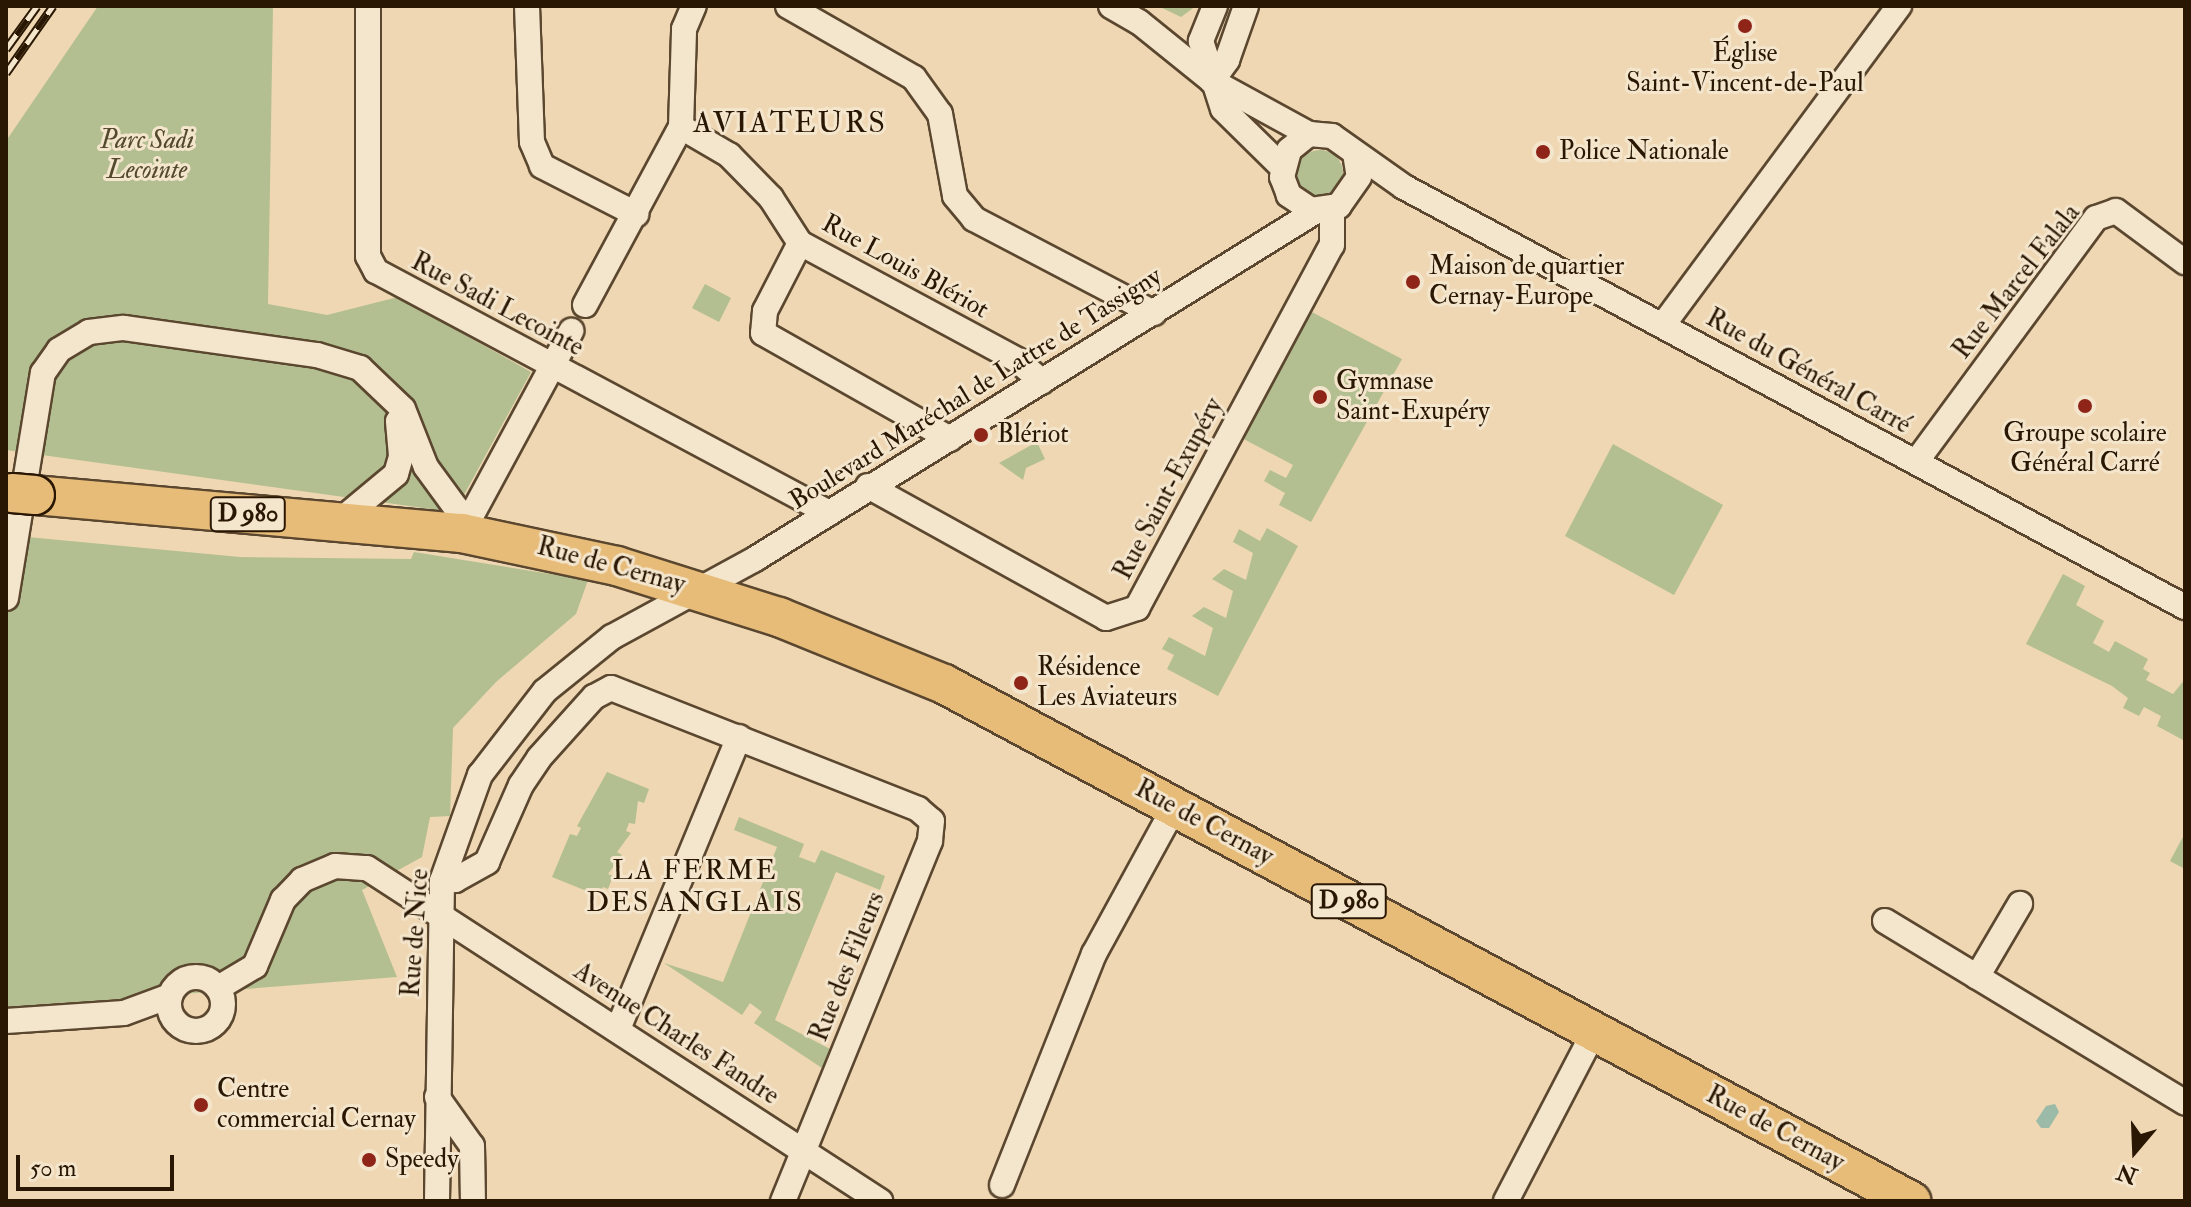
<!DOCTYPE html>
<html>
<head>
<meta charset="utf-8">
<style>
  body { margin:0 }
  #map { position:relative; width:2191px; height:1207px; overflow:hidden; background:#eed7b2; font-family:"IM FELL Double Pica",serif }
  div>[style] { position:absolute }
  .green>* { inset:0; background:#b3bf90 }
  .round { border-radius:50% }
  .water>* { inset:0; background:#9bbaa7 }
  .roads { filter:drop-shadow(2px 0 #5b472f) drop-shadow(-2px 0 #5b472f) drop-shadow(0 2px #5b472f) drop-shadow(0 -2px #5b472f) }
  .minor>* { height:24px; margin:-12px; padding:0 12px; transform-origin:12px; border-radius:12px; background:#f4e5cd }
  .minor>.ring { margin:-12px; padding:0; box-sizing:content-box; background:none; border:24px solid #f4e5cd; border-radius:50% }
  .primary>* { height:38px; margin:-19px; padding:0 19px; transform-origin:19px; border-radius:19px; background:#e7bc79 }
  .rail>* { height:9px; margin-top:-4.5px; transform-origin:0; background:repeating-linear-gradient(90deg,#f4e5cd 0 18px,#2a1703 0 36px); box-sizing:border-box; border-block:2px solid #2a1703 }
  .bridges { filter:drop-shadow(2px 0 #2a1703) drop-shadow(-2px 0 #2a1703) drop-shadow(0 2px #2a1703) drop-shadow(0 -2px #2a1703) }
  .primary-bridge>* { height:38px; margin:-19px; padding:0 19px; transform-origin:19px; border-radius:19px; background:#e7bc79 }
  .dots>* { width:22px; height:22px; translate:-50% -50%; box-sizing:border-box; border:4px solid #f4e5cd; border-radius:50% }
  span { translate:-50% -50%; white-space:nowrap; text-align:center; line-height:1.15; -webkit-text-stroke:6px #f4e5cd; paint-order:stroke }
  .shield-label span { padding:2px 6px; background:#f4e5cd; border:2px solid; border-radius:6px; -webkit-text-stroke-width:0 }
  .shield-label { font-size:24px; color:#2a1703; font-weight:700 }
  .poi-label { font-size:26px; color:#2a1703 }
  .left { translate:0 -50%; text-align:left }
  .park-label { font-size:26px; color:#53492d; font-style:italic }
  .street-label { font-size:26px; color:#2a1703 }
  .neighbourhood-label { font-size:28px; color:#2a1703; letter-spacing:2px }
  .quarter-label { font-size:30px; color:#2a1703; letter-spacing:2px }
  .frame { position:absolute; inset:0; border:8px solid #2a1703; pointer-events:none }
  .north { position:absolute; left:2095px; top:1111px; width:80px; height:80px; -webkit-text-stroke:6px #f4e5cd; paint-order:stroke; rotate:199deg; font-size:22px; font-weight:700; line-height:32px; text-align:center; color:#2a1703 }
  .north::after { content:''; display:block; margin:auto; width:28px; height:36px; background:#2a1703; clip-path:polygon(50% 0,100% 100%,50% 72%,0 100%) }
  .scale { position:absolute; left:16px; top:1155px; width:158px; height:36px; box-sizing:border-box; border:4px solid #2a1703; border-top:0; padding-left:10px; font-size:24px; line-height:28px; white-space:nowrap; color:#2a1703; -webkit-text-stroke:6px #f4e5cd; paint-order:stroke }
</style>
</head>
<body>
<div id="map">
  <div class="green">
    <i style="clip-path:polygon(98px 6px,273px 6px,268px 304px,327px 315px,398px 297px,531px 372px,459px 504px,445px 511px,6px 450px,6px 141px)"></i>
    <i style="clip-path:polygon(1158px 6px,1196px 6px,1181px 17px)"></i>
    <i class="round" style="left:1297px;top:150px;width:46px;height:46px"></i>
    <i style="clip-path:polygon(705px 284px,731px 298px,719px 322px,692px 308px)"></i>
    <i style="clip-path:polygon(1306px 309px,1402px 359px,1311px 522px,1279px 505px,1285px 493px,1264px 481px,1270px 470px,1286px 478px,1293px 465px,1238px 436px)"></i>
    <i style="clip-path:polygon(1037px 442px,1045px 459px,1026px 468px,1023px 480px,999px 463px)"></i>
    <i style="clip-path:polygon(1613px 444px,1723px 505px,1674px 595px,1565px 536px)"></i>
    <i style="clip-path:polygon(1267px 528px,1298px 546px,1218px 696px,1167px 669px,1174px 655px,1162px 649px,1169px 637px,1205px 656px,1213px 628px,1192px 616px,1204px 607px,1226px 618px,1233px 591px,1212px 579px,1224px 569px,1246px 580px,1253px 553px,1233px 542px,1239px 529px,1260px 541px)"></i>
    <i style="clip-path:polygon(6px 535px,240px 557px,411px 559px,414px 552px,588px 580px,576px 614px,496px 682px,453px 728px,450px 816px,430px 817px,422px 857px,362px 890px,397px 977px,6px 1008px)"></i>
    <i style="clip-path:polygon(2063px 574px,2085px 586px,2076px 605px,2104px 621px,2093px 643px,2109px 652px,2115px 641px,2148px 659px,2143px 669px,2150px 673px,2146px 680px,2173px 694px,2185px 679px,2185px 741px,2157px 726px,2161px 716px,2144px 707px,2139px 716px,2123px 708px,2128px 698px,2112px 686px,2026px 644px)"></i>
    <i style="clip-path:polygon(607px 772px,649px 789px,644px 803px,638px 801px,635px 824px,629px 823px,626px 831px,631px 833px,617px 852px,622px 855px,608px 874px,613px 876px,608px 889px,603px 887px,599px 896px,552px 877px,570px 834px,577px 836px,581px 828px,577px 826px)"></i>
    <i style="clip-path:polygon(739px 817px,804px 844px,799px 857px,815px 863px,821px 850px,885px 876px,880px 890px,836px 872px,775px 1020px,830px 1049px,822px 1068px,754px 1023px,762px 1012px,750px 1003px,742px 1015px,664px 963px,723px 982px,777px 847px,734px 830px)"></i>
    <i style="clip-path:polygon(2185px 833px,2185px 869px,2170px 861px)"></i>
  </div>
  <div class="water">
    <i style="clip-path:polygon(2055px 1104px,2059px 1112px,2049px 1128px,2041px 1128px,2036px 1121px,2046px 1106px)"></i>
  </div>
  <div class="roads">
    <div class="minor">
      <i style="left:368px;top:6px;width:250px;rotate:90deg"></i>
      <i style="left:368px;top:256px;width:17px;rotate:62deg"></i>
      <i style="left:376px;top:271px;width:514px;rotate:28.11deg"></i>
      <i style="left:527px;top:6px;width:136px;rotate:87.9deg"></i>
      <i style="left:532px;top:142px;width:26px;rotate:67deg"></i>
      <i style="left:542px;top:166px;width:106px;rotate:27.1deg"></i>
      <i style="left:788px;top:6px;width:145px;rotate:29.7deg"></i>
      <i style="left:914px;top:78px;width:44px;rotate:54.2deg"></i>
      <i style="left:940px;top:114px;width:83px;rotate:79.6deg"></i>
      <i style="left:955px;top:196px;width:30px;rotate:50deg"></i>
      <i style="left:974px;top:219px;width:203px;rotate:27.6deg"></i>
      <i style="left:1111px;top:6px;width:32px;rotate:30deg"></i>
      <i style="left:1139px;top:22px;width:94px;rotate:38.9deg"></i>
      <i style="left:1212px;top:81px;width:111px;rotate:28.7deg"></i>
      <i style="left:1215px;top:6px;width:38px;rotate:112deg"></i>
      <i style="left:1201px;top:41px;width:71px;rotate:72.1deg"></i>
      <i style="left:1223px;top:109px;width:83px;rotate:44.5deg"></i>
      <i style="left:1212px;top:81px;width:26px;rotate:-54deg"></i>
      <i style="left:1227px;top:60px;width:57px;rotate:-70.6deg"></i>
      <i style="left:681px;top:127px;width:56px;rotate:30.3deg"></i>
      <i style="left:729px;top:155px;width:60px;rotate:45.7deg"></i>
      <i style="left:771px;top:198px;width:54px;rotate:57.2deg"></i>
      <i style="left:800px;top:243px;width:247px;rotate:28.3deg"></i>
      <i style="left:1017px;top:360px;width:33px;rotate:41deg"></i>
      <i style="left:1355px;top:153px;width:24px;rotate:81deg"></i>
      <i style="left:1359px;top:177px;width:35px;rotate:125deg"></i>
      <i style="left:1339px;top:206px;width:28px;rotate:172deg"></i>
      <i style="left:1311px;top:210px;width:27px;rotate:-146deg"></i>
      <i style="left:1289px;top:195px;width:19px;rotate:-111deg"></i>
      <i style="left:1282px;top:177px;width:28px;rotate:-75deg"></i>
      <i style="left:1289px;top:150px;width:26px;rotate:-39deg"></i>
      <i style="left:1309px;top:134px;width:23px;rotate:5deg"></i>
      <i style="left:1332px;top:136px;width:88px;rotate:35.3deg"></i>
      <i style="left:1404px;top:187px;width:887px;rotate:28.27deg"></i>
      <i style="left:800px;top:243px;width:76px;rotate:117.2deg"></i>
      <i style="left:765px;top:311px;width:22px;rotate:95deg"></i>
      <i style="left:763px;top:333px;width:215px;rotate:29.5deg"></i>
      <i style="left:585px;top:305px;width:202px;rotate:-61.7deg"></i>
      <i style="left:681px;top:127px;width:98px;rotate:-88.2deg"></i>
      <i style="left:684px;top:29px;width:25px;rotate:-67deg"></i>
      <i style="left:1663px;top:325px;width:397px;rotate:-53.5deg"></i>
      <i style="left:1916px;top:462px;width:303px;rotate:-53.6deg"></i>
      <i style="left:2096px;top:218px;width:21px;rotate:-19deg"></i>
      <i style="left:2116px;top:211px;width:86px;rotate:36.5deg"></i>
      <i style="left:868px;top:486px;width:272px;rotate:29deg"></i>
      <i style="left:1106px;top:618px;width:33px;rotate:-18deg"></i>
      <i style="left:1137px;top:608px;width:412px;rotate:-61.8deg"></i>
      <i style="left:1332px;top:245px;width:36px;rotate:-90deg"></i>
      <i style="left:342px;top:519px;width:70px;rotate:-39.8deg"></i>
      <i style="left:396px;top:474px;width:19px;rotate:-74deg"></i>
      <i style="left:401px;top:456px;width:35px;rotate:-95deg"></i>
      <i style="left:462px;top:533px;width:230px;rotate:-61.6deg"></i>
      <i style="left:6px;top:598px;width:228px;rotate:-80.7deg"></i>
      <i style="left:43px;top:373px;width:28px;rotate:-55deg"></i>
      <i style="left:59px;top:350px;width:35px;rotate:-31deg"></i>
      <i style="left:89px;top:332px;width:35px;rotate:-7deg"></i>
      <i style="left:124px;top:328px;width:195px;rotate:8deg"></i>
      <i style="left:317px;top:355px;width:45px;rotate:16.8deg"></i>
      <i style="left:360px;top:368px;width:59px;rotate:43.6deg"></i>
      <i style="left:403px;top:409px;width:62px;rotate:68.4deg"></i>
      <i style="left:426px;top:467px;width:51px;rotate:53.8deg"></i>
      <i style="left:456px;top:508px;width:26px;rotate:77deg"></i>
      <i style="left:442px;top:881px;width:13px;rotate:-4deg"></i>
      <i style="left:455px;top:880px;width:37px;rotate:-29deg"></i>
      <i style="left:487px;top:862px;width:84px;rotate:-66.2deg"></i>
      <i style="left:521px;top:785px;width:32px;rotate:-56deg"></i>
      <i style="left:539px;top:758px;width:82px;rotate:-48deg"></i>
      <i style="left:594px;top:697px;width:19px;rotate:-28deg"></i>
      <i style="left:611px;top:688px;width:330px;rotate:21.5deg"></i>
      <i style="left:918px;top:809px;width:18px;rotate:41deg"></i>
      <i style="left:932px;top:821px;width:20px;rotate:96deg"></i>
      <i style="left:930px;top:841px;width:389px;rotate:112.2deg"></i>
      <i style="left:1885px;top:921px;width:351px;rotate:31.2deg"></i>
      <i style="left:1977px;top:977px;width:85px;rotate:-59.5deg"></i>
      <i class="ring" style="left:169px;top:977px;width:30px;height:30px"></i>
      <i style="left:218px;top:988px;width:43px;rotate:-30.7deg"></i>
      <i style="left:255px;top:966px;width:72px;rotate:-67deg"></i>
      <i style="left:283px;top:900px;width:28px;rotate:-46deg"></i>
      <i style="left:302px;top:880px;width:36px;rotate:-23deg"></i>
      <i style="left:335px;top:866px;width:32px;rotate:4deg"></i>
      <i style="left:367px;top:868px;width:612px;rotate:32.99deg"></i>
      <i style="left:6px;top:1021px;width:118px;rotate:-3.9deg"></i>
      <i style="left:124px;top:1013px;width:49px;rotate:-20.3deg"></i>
      <i style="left:618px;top:1029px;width:316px;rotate:-67.5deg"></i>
      <i style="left:437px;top:1097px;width:60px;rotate:54.5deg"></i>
      <i style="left:472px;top:1146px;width:55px;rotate:89deg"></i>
      <i style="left:1002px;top:1185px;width:249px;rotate:-68.3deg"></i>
      <i style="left:1094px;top:954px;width:166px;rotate:-61.3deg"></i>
      <i style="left:437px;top:1201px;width:320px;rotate:-89.1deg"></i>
      <i style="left:442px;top:881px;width:113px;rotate:-70.3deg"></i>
      <i style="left:480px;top:775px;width:106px;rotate:-52.3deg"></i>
      <i style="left:545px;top:691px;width:86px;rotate:-38.9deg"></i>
      <i style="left:612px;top:637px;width:163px;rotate:-28.6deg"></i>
      <i style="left:755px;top:559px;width:660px;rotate:-31.81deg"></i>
      <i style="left:1506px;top:1201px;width:191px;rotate:-62.5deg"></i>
    </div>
    <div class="primary">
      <i style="left:35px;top:495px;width:429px;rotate:5.1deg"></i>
      <i style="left:462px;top:533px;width:158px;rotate:12deg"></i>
      <i style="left:617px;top:566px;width:170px;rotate:17.5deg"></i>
      <i style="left:779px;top:617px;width:178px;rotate:22.1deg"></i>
      <i style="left:944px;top:684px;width:1097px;rotate:28.13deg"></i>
    </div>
  </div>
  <div class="rail">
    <i style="left:6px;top:49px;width:53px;rotate:-54.2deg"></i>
    <i style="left:6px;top:73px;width:82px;rotate:-55deg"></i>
  </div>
  <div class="bridges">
    <div class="primary-bridge">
      <i style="left:12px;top:493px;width:23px;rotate:5deg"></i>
    </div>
  </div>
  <div class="dots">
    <i style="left:1745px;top:26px;background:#8f2418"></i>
    <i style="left:1543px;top:152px;background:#8f2418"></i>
    <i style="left:1413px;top:282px;background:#8f2418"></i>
    <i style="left:1320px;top:397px;background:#8f2418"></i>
    <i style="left:2085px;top:406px;background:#8f2418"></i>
    <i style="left:981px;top:435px;background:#8f2418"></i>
    <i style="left:1021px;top:683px;background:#8f2418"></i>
    <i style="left:201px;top:1105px;background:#8f2418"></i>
    <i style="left:369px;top:1160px;background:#8f2418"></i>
  </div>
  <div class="shield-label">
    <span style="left:248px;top:514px">D 980</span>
    <span style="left:1349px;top:901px">D 980</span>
  </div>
  <div class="poi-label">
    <span style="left:1745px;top:69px">Église<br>Saint-Vincent-de-Paul</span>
    <span class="left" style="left:1559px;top:152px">Police Nationale</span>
    <span class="left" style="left:1429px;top:282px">Maison de quartier<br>Cernay-Europe</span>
    <span class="left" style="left:1336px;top:397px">Gymnase<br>Saint-Exupéry</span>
    <span style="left:2085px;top:449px">Groupe scolaire<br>Général Carré</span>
    <span class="left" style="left:997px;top:435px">Blériot</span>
    <span class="left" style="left:1037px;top:683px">Résidence<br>Les Aviateurs</span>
    <span class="left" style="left:217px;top:1105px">Centre<br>commercial Cernay</span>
    <span class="left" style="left:385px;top:1160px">Speedy</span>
  </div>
  <div class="park-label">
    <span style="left:147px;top:156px">Parc Sadi<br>Lecointe</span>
  </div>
  <div class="street-label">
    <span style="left:905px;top:267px;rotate:29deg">Rue Louis Blériot</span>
    <span style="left:2017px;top:282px;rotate:-52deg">Rue Marcel Falala</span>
    <span style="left:497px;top:305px;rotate:28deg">Rue Sadi Lecointe</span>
    <span style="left:1808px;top:372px;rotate:29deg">Rue du Général Carré</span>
    <span style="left:976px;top:389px;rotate:-32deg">Boulevard Maréchal de Lattre de Tassigny</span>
    <span style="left:1169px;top:489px;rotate:-62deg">Rue Saint-Exupéry</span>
    <span style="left:611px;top:566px;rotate:15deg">Rue de Cernay</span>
    <span style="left:1204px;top:823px;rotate:28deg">Rue de Cernay</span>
    <span style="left:416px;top:933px;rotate:-86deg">Rue de Nice</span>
    <span style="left:848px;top:967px;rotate:-68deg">Rue des Fileurs</span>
    <span style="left:676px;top:1034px;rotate:33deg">Avenue Charles Fandre</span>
    <span style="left:1775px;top:1129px;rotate:28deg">Rue de Cernay</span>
  </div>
  <div class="neighbourhood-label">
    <span style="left:695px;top:887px">LA FERME<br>DES ANGLAIS</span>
  </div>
  <div class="quarter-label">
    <span style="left:790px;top:123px">AVIATEURS</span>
  </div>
  <div class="frame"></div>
  <div class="north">N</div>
  <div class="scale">50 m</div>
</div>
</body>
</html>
